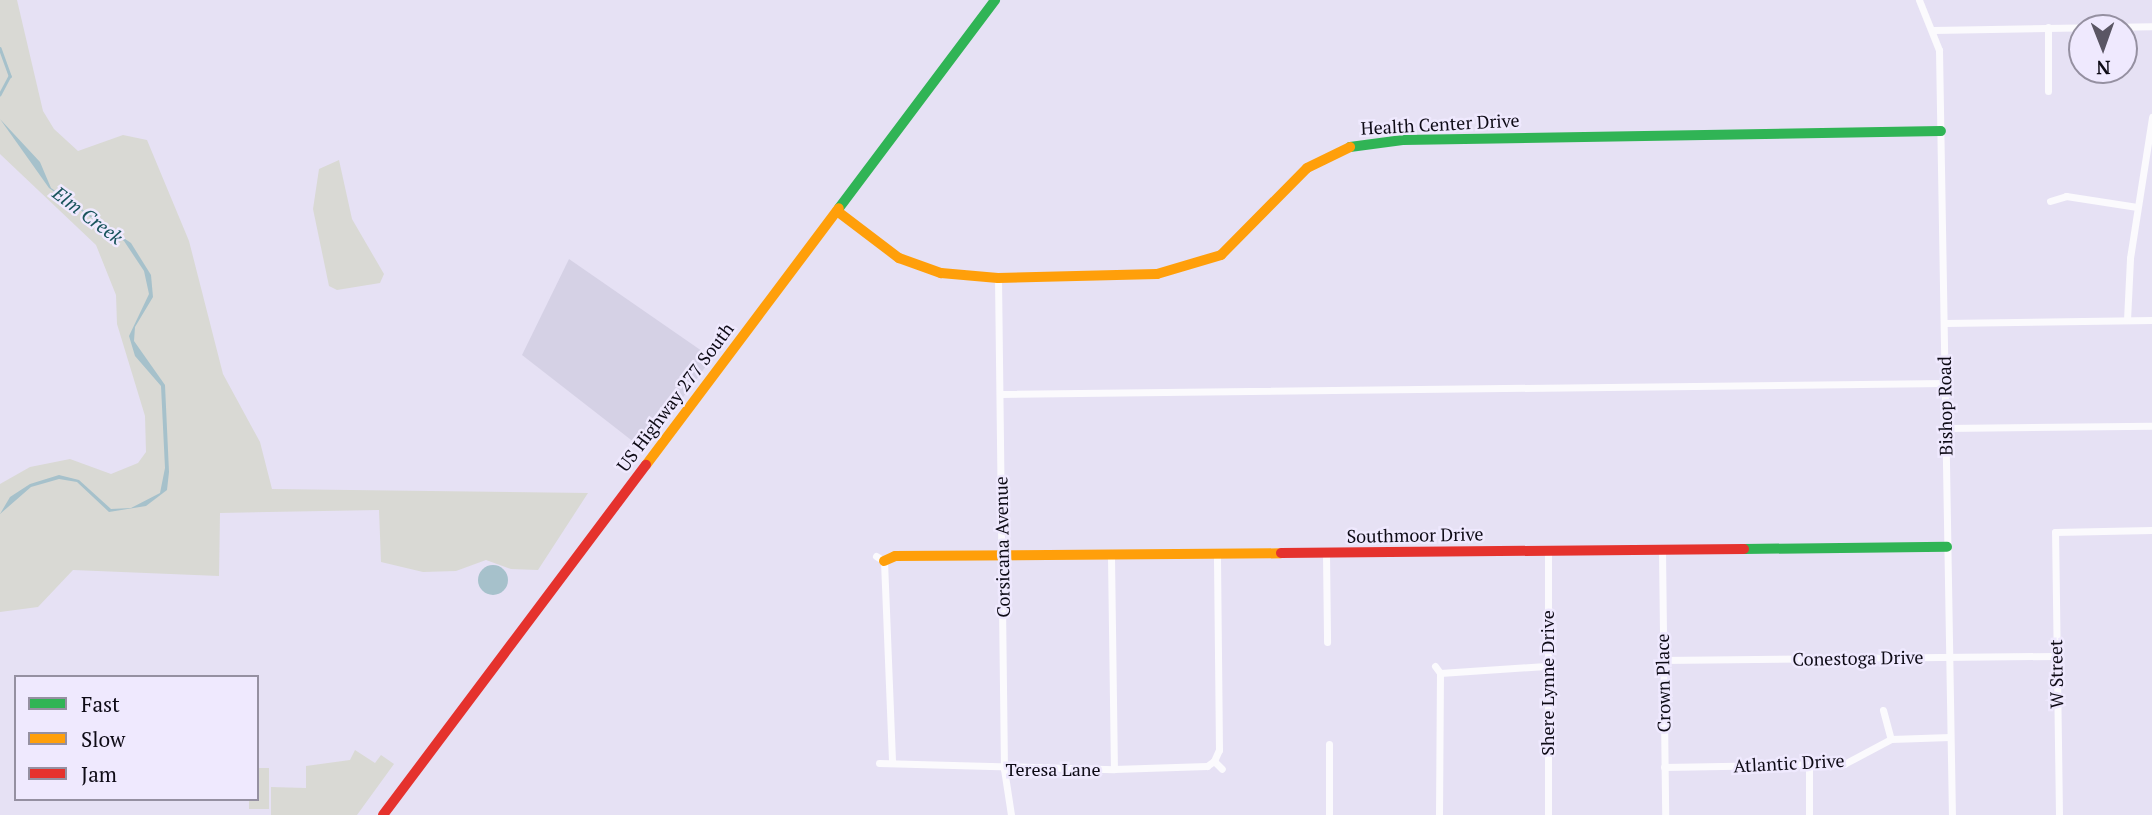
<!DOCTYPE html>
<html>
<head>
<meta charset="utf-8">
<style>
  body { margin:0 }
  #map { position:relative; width:2152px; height:815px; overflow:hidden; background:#e6e1f4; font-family:"PT Serif",serif }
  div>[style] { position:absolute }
  .commercial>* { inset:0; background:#d5d1e5 }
  .green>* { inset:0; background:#d9d9d4 }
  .water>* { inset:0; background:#a6c1cb }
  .round { border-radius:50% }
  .stream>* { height:2.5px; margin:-1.25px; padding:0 1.25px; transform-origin:1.25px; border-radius:1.25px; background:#a6c1cb }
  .street>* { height:7px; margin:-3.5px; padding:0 3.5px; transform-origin:3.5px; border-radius:3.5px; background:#fbfafd }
  .fast>* { height:10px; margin:-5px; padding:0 5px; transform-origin:5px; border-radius:5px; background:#30b455 }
  .slow>* { height:10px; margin:-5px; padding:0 5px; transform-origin:5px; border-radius:5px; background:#ff9f0a }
  .jam>* { height:10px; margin:-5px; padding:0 5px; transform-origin:5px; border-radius:5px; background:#e5322d }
  span { translate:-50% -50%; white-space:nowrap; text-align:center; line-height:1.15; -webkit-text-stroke:5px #efe9fe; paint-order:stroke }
  .street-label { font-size:18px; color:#0e0b16 }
  .water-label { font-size:19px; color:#19545c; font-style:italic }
  .legend { position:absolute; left:14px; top:675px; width:245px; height:126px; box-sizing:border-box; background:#efe9fe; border:2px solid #9590a1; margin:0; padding:9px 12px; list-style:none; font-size:21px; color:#0e0b16 }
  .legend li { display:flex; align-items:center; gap:14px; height:35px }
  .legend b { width:35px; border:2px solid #9590a1 }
  .north { position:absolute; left:2068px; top:14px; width:70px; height:70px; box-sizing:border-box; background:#efe9fe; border:2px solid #9590a1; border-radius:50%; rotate:179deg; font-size:19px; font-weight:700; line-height:28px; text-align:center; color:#0e0b16 }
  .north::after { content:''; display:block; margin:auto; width:24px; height:32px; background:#5a5664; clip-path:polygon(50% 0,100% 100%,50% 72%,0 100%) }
</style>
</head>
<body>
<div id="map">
  <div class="commercial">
    <i style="clip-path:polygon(569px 259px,712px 358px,644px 450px,522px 355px)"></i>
  </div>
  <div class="green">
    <i style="clip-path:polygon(0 0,17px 0,43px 111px,54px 129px,78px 151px,123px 135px,147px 140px,189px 241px,223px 374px,260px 442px,272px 489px,588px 493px,538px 570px,511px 569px,486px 560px,456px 571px,423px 572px,381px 562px,379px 510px,220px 513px,219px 576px,73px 570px,38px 607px,0 612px,0 484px,30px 467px,70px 459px,111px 474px,138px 463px,146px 452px,145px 416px,117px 324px,116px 295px,96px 245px,0 154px)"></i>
    <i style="clip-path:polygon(339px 160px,352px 219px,384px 274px,380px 283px,337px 290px,329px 286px,313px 209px,319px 169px)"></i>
    <i style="clip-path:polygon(355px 750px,375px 763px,381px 755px,394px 764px,357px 815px,271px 815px,271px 787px,306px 788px,306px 766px,350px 760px)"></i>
    <i style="clip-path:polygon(257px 768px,269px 768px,269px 809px,249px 809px,249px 799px,257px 799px)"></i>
  </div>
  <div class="water">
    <i style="clip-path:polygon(0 119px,40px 162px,51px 188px,131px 243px,151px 275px,153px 297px,135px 327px,134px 341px,165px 385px,169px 472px,167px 490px,146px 506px,109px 512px,77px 482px,59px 479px,31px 487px,0 514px,10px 497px,30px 484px,59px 475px,79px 480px,111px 509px,131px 508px,160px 493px,165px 468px,161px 386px,135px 356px,129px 336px,149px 294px,144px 271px,124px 241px,49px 188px)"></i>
    <i class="round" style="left:478px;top:565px;width:30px;height:30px"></i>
  </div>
  <div class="stream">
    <i style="left:0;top:48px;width:30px;rotate:70deg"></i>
    <i style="left:10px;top:76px;width:21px;rotate:118deg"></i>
  </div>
  <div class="street">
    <i style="left:1919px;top:0;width:54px;rotate:68.2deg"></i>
    <i style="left:1939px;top:50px;width:765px;rotate:89.03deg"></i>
    <i style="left:2048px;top:27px;width:64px;rotate:90deg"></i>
    <i style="left:1933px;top:30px;width:219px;rotate:-1deg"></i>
    <i style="left:2050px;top:201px;width:17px;rotate:-17deg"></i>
    <i style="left:2066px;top:196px;width:72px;rotate:8.8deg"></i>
    <i style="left:998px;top:278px;width:491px;rotate:89.3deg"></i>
    <i style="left:1004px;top:769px;width:47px;rotate:81.3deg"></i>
    <i style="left:2127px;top:320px;width:62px;rotate:-87.2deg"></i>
    <i style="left:2130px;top:258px;width:143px;rotate:-81.1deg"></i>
    <i style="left:1945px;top:323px;width:207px;rotate:-0.8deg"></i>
    <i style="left:1000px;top:394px;width:945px;rotate:-0.67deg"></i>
    <i style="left:1946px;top:428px;width:206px;rotate:-0.6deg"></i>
    <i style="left:1548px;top:551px;width:264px;rotate:90deg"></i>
    <i style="left:1662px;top:551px;width:264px;rotate:89.3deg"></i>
    <i style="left:1326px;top:554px;width:88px;rotate:89.3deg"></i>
    <i style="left:876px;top:556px;width:9px;rotate:32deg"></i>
    <i style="left:884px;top:561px;width:202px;rotate:87.7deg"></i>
    <i style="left:1111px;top:557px;width:212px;rotate:89.2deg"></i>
    <i style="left:1662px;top:660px;width:393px;rotate:-0.6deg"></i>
    <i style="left:1435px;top:666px;width:9px;rotate:54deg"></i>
    <i style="left:1440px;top:673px;width:106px;rotate:-3.8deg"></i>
    <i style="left:1883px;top:710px;width:30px;rotate:75deg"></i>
    <i style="left:1329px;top:744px;width:71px;rotate:90deg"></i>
    <i style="left:1214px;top:761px;width:12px;rotate:-66deg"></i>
    <i style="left:1219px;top:750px;width:196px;rotate:-90.6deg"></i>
    <i style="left:879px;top:763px;width:235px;rotate:1.5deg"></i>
    <i style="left:1114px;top:769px;width:93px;rotate:-1.8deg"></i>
    <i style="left:1207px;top:766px;width:9px;rotate:-36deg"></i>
    <i style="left:1214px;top:761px;width:11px;rotate:45deg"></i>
    <i style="left:1809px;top:766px;width:49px;rotate:90deg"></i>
    <i style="left:1664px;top:767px;width:180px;rotate:-1deg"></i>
    <i style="left:1844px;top:764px;width:53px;rotate:-28deg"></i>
    <i style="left:1891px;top:739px;width:59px;rotate:-1.9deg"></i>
    <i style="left:1439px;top:815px;width:142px;rotate:-89.6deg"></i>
    <i style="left:2059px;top:815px;width:283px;rotate:-90.8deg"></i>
    <i style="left:2055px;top:532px;width:97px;rotate:-1.2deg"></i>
  </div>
  <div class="fast">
    <i style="left:1350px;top:147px;width:53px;rotate:-7.5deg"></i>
    <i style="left:1403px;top:140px;width:538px;rotate:-0.96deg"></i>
    <i style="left:839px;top:208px;width:260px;rotate:-53.1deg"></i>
    <i style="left:1744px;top:549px;width:203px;rotate:-0.6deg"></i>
  </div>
  <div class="slow">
    <i style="left:837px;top:211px;width:78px;rotate:37.2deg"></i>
    <i style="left:899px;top:258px;width:45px;rotate:19.7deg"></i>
    <i style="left:941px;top:273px;width:57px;rotate:5deg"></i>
    <i style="left:998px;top:278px;width:159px;rotate:-1.4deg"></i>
    <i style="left:1157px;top:274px;width:67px;rotate:-16.5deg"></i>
    <i style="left:1221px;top:255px;width:122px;rotate:-45.3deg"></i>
    <i style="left:1307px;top:168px;width:48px;rotate:-26deg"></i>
    <i style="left:646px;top:465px;width:321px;rotate:-53.1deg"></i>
    <i style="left:884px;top:561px;width:12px;rotate:-24deg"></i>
    <i style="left:895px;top:556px;width:386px;rotate:-0.4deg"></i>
  </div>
  <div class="jam">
    <i style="left:1281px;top:553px;width:463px;rotate:-0.5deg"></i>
    <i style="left:383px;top:815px;width:438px;rotate:-53.1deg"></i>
  </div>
  <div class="street-label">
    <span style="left:1440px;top:124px;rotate:-3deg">Health Center Drive</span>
    <span style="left:675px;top:397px;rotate:-53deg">US Highway 277 South</span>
    <span style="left:1945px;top:406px;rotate:-91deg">Bishop Road</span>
    <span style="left:1415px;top:535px;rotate:-1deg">Southmoor Drive</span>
    <span style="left:1002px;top:547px;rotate:-91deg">Corsicana Avenue</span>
    <span style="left:1858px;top:658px;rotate:-1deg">Conestoga Drive</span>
    <span style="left:2056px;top:674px;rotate:-91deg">W Street</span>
    <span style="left:1547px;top:683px;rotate:-90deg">Shere Lynne Drive</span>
    <span style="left:1663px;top:683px;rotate:-91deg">Crown Place</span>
    <span style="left:1789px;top:763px;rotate:-3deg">Atlantic Drive</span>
    <span style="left:1053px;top:769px">Teresa Lane</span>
  </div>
  <div class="water-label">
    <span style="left:88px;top:215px;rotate:37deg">Elm Creek</span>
  </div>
  <ul class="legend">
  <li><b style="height:9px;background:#30b455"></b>Fast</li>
  <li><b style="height:9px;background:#ff9f0a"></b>Slow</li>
  <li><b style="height:9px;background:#e5322d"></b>Jam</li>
  </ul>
  <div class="north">N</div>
</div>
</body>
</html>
